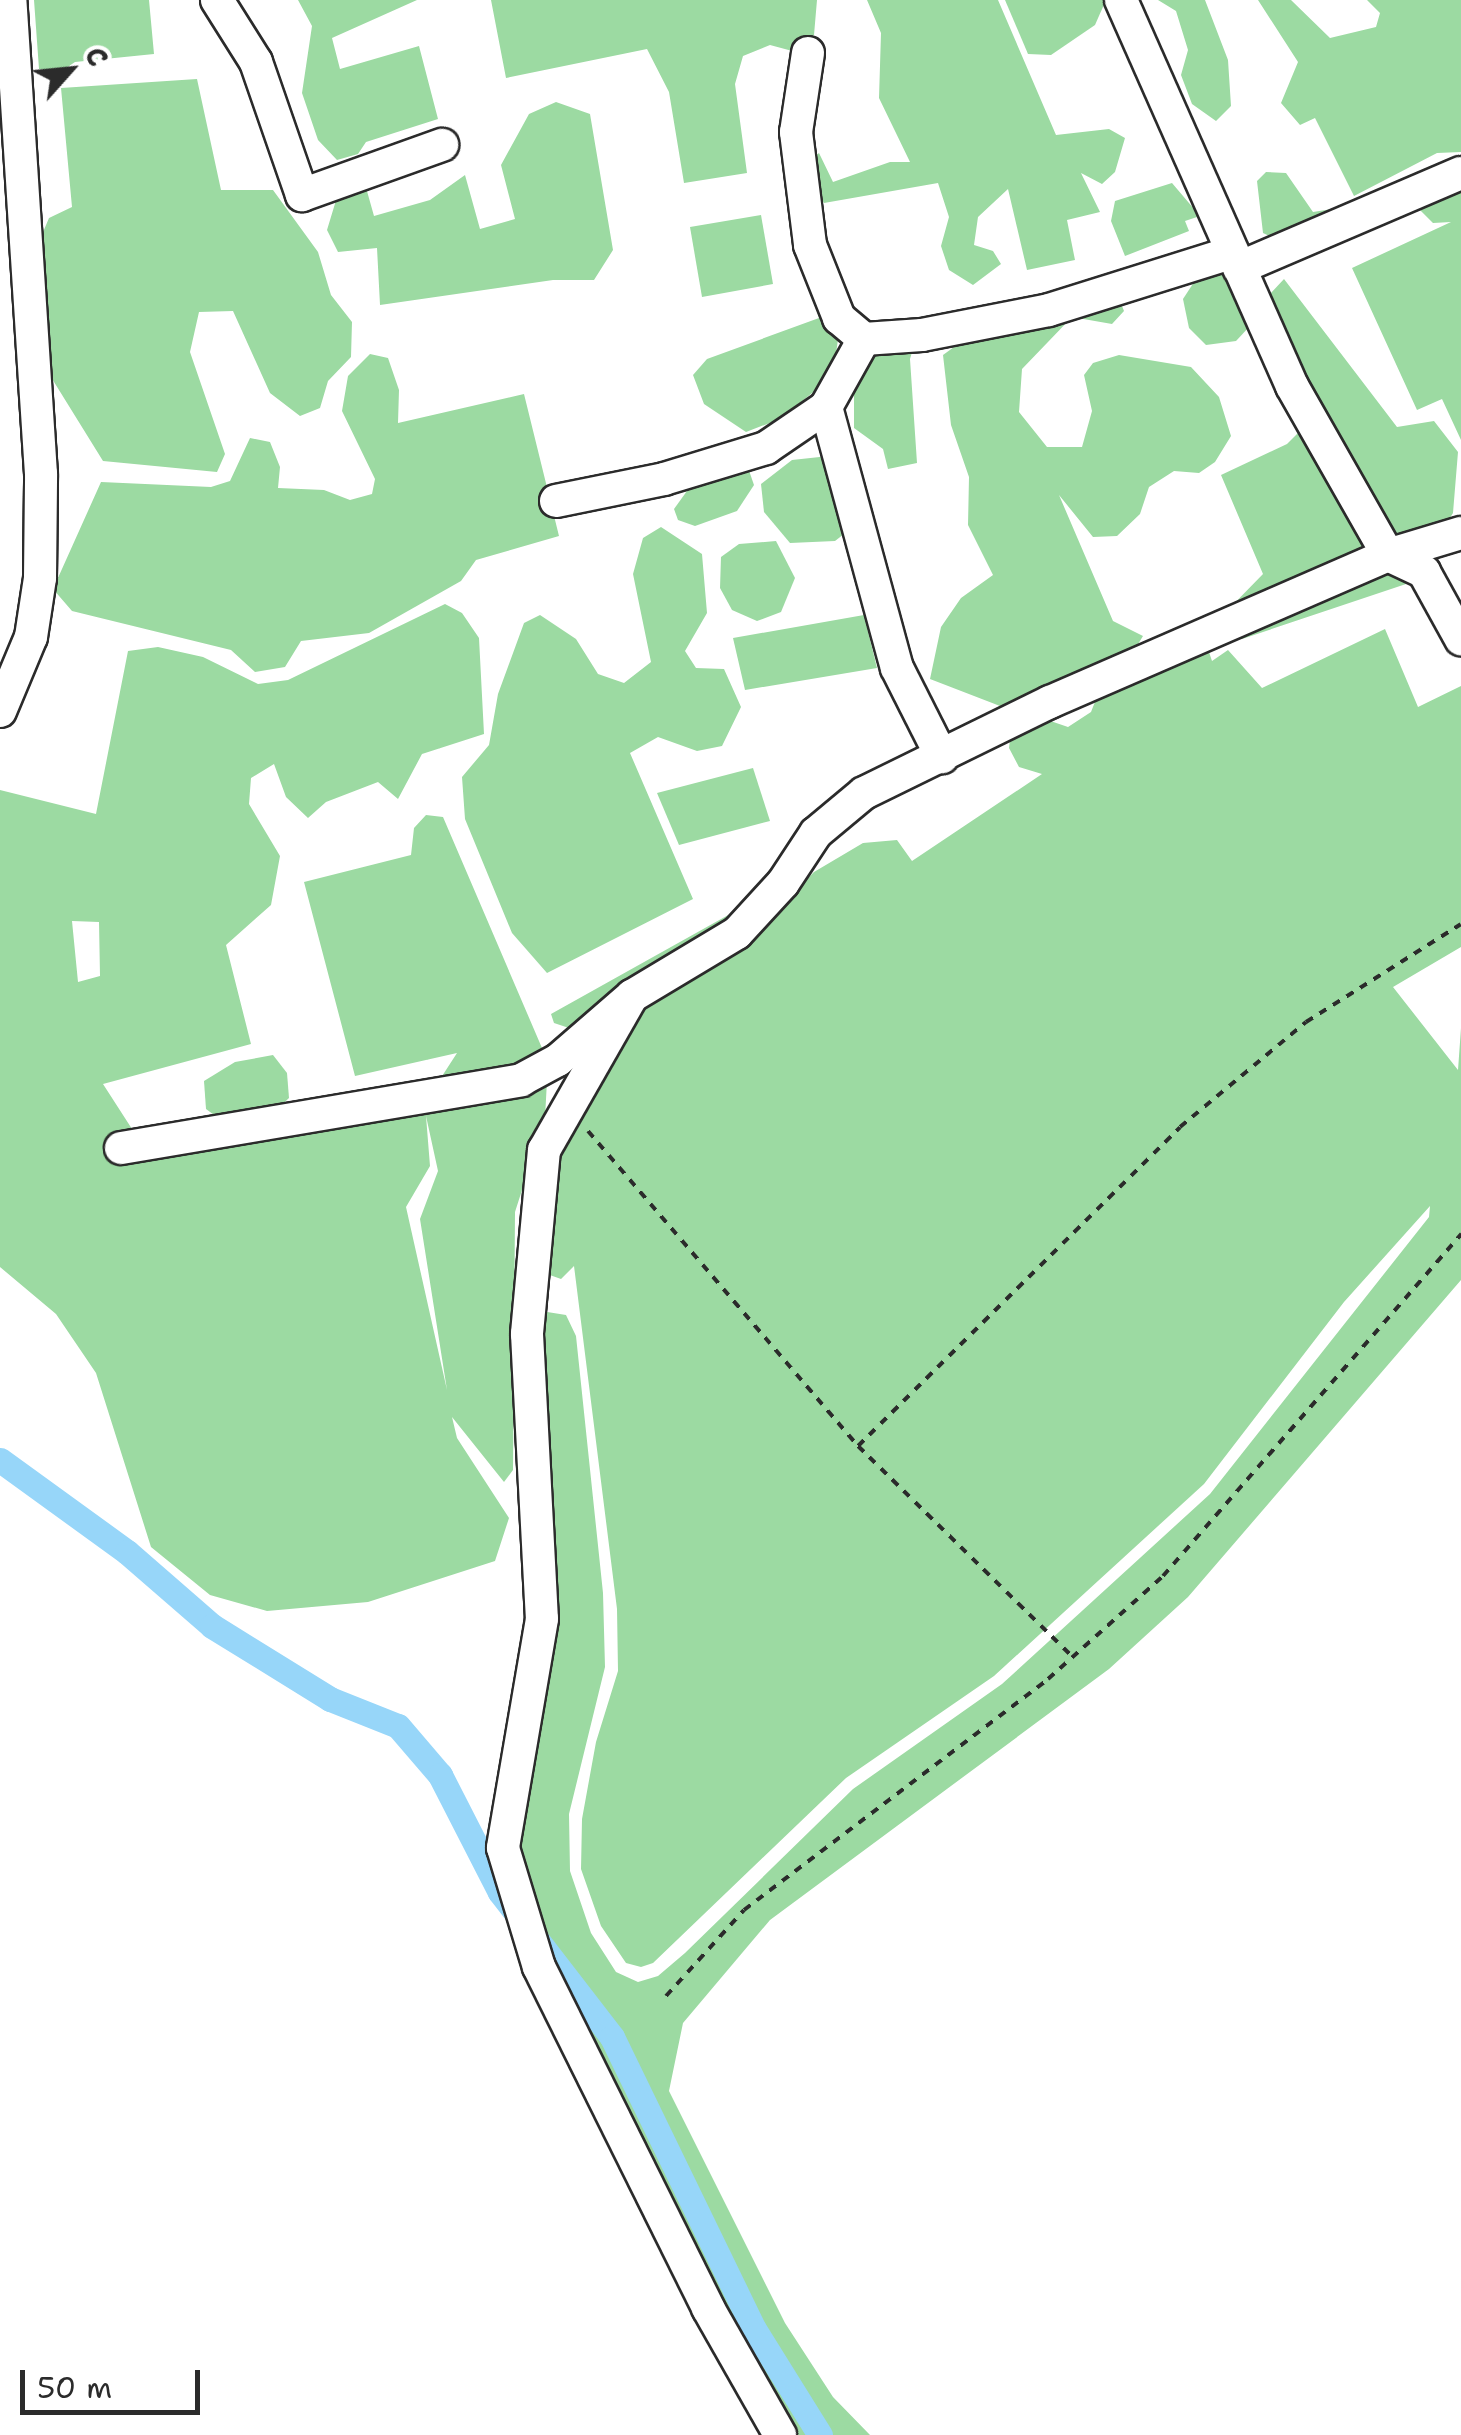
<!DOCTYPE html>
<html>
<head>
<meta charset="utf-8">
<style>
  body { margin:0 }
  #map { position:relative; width:1461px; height:2435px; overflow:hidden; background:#fff; font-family:"Shantell Sans",sans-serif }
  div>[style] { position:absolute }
  .green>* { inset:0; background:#9cdaa2 }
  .canal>* { height:25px; margin:-12.5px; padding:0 12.5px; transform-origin:12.5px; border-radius:12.5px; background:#97d6f9 }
  .path>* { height:4px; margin-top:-2px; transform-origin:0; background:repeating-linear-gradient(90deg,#2b2b2b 0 8px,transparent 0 16px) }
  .roads { filter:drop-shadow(2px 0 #2b2b2b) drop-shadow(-2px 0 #2b2b2b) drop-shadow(0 2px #2b2b2b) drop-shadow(0 -2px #2b2b2b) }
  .minor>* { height:32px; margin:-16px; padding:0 16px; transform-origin:16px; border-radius:16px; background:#fff }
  span { translate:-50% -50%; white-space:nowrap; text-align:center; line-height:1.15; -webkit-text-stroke:8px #fff; paint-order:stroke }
  .north { position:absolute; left:20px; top:20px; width:100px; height:100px; -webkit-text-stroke:8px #fff; paint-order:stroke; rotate:63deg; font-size:28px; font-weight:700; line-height:40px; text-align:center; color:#2b2b2b }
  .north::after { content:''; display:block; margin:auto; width:35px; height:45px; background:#2b2b2b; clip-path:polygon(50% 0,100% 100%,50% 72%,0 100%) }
  .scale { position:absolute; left:20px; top:2370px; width:180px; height:45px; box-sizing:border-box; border:5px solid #2b2b2b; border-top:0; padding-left:12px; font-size:30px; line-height:35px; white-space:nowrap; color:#2b2b2b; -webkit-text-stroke:8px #fff; paint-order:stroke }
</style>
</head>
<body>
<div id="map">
  <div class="green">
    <i style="clip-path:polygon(34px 0,149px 0,154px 54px,75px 62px,60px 72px,39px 69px)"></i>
    <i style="clip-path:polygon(298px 0,417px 0,332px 38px,340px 69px,419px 46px,438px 119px,366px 142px,358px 154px,337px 160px,318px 140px,302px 93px,312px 26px)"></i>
    <i style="clip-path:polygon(491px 0,817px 0,814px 35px,796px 52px,770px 45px,743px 56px,735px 84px,747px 173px,684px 183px,669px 92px,647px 49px,506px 78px)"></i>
    <i style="clip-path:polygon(867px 0,998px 0,1056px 135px,1109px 129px,1125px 138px,1115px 172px,1102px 184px,1081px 173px,1100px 212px,1067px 220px,1075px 260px,1027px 270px,1008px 189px,978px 217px,974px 245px,993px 251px,1001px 264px,973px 285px,949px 270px,941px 246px,949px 217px,938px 183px,824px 203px,812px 187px,810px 160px,819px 153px,833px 182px,890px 162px,910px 162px,879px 98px,881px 33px)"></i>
    <i style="clip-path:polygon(1005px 0,1106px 0,1095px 25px,1051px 55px,1028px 54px)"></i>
    <i style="clip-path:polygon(1158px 0,1205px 0,1228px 60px,1231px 106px,1216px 121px,1192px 104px,1181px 75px,1188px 50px,1176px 11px)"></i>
    <i style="clip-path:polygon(1258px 0,1291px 0,1330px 38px,1376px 27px,1380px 13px,1367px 0,1461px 0,1461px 152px,1437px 153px,1354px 196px,1315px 118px,1300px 125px,1281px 103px,1298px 62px)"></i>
    <i style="clip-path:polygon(197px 79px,221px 190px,273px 190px,318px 252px,331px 295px,352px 322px,351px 357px,328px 381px,320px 408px,300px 416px,270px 393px,233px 311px,199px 312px,190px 352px,225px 454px,217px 472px,103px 461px,15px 319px,16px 296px,49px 218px,72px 207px,61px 88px)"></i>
    <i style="clip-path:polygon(556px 102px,590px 114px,613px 250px,594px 280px,553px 280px,380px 305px,377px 248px,338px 252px,327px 230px,337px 197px,365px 184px,374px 216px,430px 200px,465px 175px,480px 229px,515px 219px,501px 165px,529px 114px)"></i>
    <i style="clip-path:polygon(1461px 158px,1461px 440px,1442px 399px,1417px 410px,1352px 268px,1451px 222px,1433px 223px,1420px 210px,1421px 179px)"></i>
    <i style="clip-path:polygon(1266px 172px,1286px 173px,1313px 212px,1351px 206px,1278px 240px,1263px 233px,1257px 181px)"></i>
    <i style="clip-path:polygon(1172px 183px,1200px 216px,1185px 221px,1189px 231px,1125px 256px,1111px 221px,1115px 201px)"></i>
    <i style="clip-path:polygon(761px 215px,773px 284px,702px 297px,690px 227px)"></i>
    <i style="clip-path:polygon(1227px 264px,1250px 326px,1236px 341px,1206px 345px,1189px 328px,1183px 299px,1198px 276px)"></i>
    <i style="clip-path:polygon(1284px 279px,1397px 427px,1434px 421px,1458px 452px,1453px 513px,1409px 583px,1242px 639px,1227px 632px,1220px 618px,1263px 574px,1221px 475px,1287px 444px,1309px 422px,1269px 295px)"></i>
    <i style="clip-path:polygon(814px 301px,828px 304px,840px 325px,834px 368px,817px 389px,780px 419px,746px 432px,704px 404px,693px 375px,707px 359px,819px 318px)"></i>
    <i style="clip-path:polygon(1120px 301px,1124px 311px,1112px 324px,1072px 317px,1022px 369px,1019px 412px,1047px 447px,1082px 447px,1092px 411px,1084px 375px,1093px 363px,1119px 355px,1191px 367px,1219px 397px,1231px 436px,1215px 462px,1199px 473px,1174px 471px,1149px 487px,1140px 514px,1117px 536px,1093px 537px,1059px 495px,1113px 621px,1143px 636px,1127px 662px,1074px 691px,1000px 706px,930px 679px,941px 627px,961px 598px,993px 575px,968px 525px,969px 477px,951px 425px,943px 355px,965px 339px)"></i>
    <i style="clip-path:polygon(915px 342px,910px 359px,917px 463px,888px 469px,883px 449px,854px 428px,854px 393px,868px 352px)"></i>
    <i style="clip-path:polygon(370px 354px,388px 358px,399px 390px,398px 423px,524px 394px,559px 536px,476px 560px,461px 581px,369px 633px,301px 641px,285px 667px,255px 672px,231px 650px,72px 611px,53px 589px,101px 482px,211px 487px,230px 481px,250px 438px,270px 442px,280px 467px,278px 488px,324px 490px,350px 500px,372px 494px,375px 479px,342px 411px,348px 376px)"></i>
    <i style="clip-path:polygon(744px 456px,754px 485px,737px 511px,695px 526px,678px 520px,674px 509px,692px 484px)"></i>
    <i style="clip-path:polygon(829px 456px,853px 527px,835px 541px,790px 543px,764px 512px,761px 484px,792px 460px)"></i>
    <i style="clip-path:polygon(661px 527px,702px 554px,707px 613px,685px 651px,696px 668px,724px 669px,741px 707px,722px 746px,697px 751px,658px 737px,630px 753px,693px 899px,547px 973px,512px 933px,465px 819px,462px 777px,489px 745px,498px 694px,524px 623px,540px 615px,576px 639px,598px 674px,624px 683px,651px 662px,633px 574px,643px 538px)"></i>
    <i style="clip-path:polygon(776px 541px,795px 578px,781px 612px,757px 621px,732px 610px,720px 588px,721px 557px,739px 544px)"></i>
    <i style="clip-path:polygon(evenodd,445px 604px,462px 613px,479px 638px,484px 734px,422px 754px,398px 799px,378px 782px,326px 802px,308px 818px,286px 797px,274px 764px,251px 778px,249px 804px,280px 856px,271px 905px,226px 945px,251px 1044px,103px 1084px,152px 1160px,424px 1104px,457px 1053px,355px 1076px,304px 882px,411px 855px,414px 828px,426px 815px,443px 817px,548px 1062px,545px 1118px,515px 1212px,513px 1470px,504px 1482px,452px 1417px,457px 1438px,509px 1518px,495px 1561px,368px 1602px,267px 1611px,210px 1595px,151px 1547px,96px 1373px,56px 1314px,0 1267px,0 790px,96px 814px,128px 651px,158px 647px,203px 657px,258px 684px,288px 680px,445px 604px,72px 921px,99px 922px,100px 976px,78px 982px,72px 921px,445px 604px,426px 1116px,438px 1171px,420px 1219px,447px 1390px,406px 1207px,430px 1166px,426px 1116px)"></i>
    <i style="clip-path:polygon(864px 615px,877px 668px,745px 690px,733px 638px)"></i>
    <i style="clip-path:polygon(1385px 629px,1418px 707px,1461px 686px,1461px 947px,1393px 987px,1458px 1070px,1461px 1028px,1461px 1280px,1188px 1597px,1109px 1669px,770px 1920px,683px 2023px,669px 2091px,785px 2323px,833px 2397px,870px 2435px,794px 2435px,542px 1963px,498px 1824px,545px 1614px,541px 1311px,566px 1315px,576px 1336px,603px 1593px,605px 1667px,569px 1814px,570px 1871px,591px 1933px,616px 1972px,638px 1982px,658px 1976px,685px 1953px,853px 1789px,1002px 1684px,1210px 1494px,1429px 1217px,1430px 1206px,1344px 1302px,1204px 1484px,994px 1676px,846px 1778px,653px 1963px,641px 1967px,626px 1963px,601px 1926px,581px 1869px,582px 1819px,596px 1742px,618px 1671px,617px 1609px,574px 1266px,561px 1279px,547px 1274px,560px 1090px,588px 1046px,584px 1033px,554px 1023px,551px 1014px,739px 909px,777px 909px,814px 872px,863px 843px,897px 840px,912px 861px,1042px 774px,1019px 767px,1009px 748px,1012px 723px,1030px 714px,1068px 727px,1091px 712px,1102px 684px,1198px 653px,1209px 652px,1212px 661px,1228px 650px,1262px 688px)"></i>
    <i style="clip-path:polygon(753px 768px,770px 821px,679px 845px,657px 793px)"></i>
    <i style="clip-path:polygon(273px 1055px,287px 1073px,289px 1098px,275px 1111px,221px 1120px,206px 1109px,204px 1081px,235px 1062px)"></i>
  </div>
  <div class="canal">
    <i style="left:0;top:1460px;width:157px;rotate:35.9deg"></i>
    <i style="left:127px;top:1552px;width:113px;rotate:41deg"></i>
    <i style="left:212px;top:1626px;width:139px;rotate:31.7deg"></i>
    <i style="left:330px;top:1699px;width:73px;rotate:21.7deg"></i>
    <i style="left:398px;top:1726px;width:65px;rotate:49.4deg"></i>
    <i style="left:440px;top:1775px;width:131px;rotate:62.9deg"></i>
    <i style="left:500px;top:1892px;width:183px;rotate:52.3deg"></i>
    <i style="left:612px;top:2037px;width:325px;rotate:64.1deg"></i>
    <i style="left:754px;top:2329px;width:125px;rotate:58.1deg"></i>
  </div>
  <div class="path">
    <i style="left:588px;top:1131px;width:415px;rotate:49.4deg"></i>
    <i style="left:858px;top:1446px;width:453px;rotate:-44.7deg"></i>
    <i style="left:1180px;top:1127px;width:164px;rotate:-39.8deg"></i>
    <i style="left:1306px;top:1022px;width:183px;rotate:-32.3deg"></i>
    <i style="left:858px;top:1446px;width:300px;rotate:44.5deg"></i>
    <i style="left:666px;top:1996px;width:116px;rotate:-47.8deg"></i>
    <i style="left:744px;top:1910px;width:382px;rotate:-37.2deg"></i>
    <i style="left:1048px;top:1679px;width:154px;rotate:-41.8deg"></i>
    <i style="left:1163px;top:1576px;width:454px;rotate:-48.9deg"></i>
  </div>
  <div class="roads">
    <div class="minor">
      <i style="left:217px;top:0;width:73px;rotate:57.8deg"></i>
      <i style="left:256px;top:62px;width:141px;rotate:70.9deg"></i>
      <i style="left:302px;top:195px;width:149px;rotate:-19.7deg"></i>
      <i style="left:1121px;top:0;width:422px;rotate:66.1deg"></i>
      <i style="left:1292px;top:386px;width:194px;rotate:60.4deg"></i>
      <i style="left:1388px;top:555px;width:40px;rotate:25deg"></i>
      <i style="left:1424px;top:572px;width:77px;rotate:61.1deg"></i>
      <i style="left:808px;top:53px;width:80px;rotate:98.6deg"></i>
      <i style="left:796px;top:132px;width:114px;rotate:82.9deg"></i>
      <i style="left:810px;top:245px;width:79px;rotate:68.3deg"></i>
      <i style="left:839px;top:318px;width:33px;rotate:40deg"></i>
      <i style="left:864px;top:339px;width:78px;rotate:119.2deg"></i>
      <i style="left:826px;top:407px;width:270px;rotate:74.8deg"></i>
      <i style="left:897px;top:668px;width:100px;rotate:63.2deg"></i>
      <i style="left:1239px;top:268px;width:241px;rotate:-23.2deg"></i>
      <i style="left:864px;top:339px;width:58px;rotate:-3.9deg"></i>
      <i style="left:922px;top:335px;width:129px;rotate:-11.1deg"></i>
      <i style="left:1049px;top:310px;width:191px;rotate:-17.4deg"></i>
      <i style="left:556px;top:501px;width:110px;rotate:-11.5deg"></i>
      <i style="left:664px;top:479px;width:107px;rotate:-16.9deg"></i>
      <i style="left:766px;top:448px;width:73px;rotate:-34.3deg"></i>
      <i style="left:0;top:711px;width:80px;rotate:-67.3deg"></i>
      <i style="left:31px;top:637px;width:60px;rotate:-81.3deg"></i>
      <i style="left:40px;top:578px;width:104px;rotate:-89.4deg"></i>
      <i style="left:41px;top:474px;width:475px;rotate:-93.7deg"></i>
      <i style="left:632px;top:996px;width:177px;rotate:119.7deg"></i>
      <i style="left:544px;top:1150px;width:185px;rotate:95.3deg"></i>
      <i style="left:527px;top:1334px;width:285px;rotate:87deg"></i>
      <i style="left:542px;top:1619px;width:232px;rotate:99.7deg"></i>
      <i style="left:503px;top:1848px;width:124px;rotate:73.2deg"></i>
      <i style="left:539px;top:1967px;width:381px;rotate:63.6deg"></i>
      <i style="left:708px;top:2308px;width:146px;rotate:60.4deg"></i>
      <i style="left:121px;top:1148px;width:406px;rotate:-9.6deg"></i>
      <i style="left:521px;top:1080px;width:42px;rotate:-28.4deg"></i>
      <i style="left:558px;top:1060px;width:98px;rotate:-40.9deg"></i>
      <i style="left:632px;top:996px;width:122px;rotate:-31deg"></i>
      <i style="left:737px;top:933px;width:68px;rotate:-47.4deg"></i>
      <i style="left:783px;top:883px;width:60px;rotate:-56.6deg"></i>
      <i style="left:816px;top:833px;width:62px;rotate:-39.8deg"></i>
      <i style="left:864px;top:793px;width:207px;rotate:-26.1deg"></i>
      <i style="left:1050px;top:702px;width:369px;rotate:-23.5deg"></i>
      <i style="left:1388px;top:555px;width:76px;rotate:-16.8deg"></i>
    </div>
  </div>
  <div class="north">С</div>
  <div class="scale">50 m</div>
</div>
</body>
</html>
